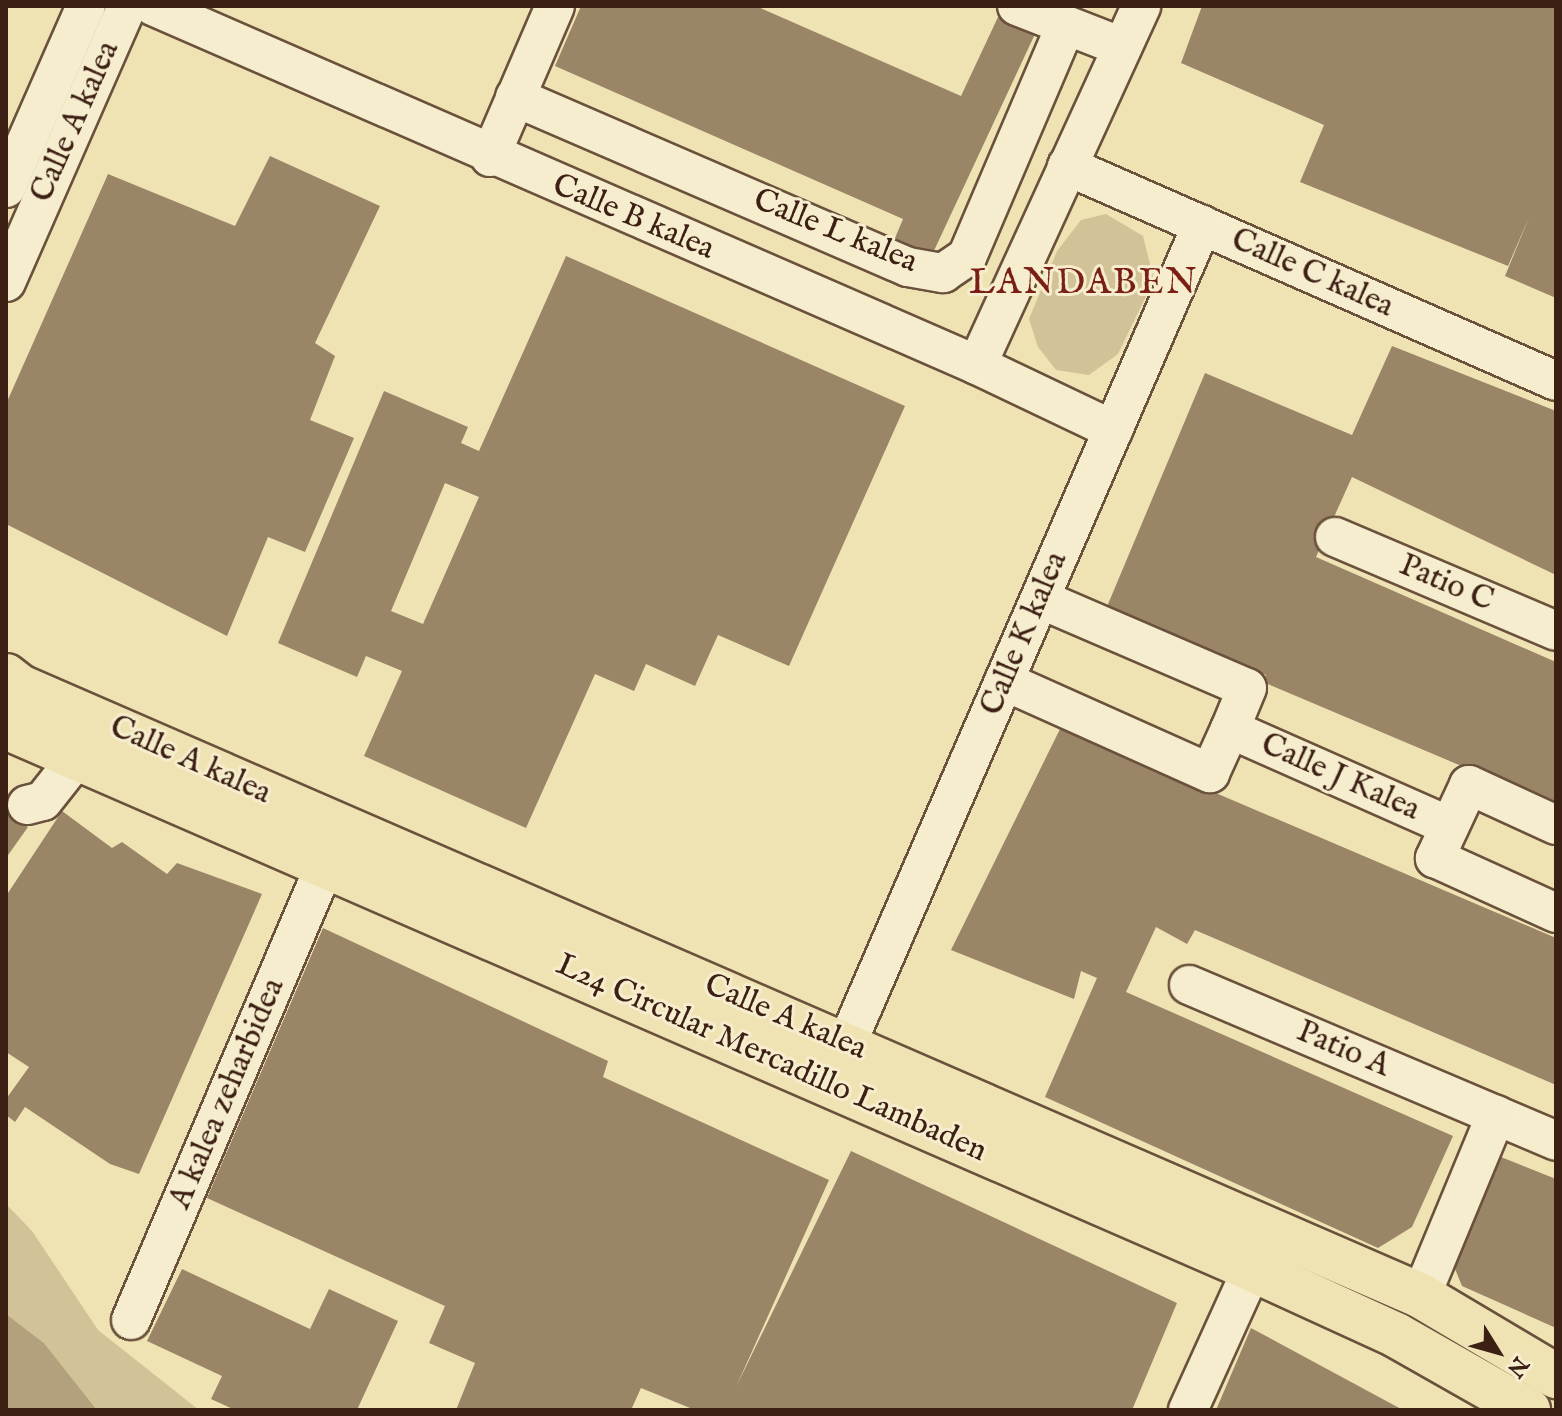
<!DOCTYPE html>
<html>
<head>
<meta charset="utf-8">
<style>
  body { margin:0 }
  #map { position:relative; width:1562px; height:1416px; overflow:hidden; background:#f0e3b3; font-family:"IM FELL English",serif }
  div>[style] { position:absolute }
  .green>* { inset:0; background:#d2c298 }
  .water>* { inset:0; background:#b3a17d }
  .building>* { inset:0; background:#9a8567 }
  .roads { filter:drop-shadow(2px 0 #6a513c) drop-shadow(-2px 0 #6a513c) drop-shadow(0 2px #6a513c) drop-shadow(0 -2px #6a513c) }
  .minor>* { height:38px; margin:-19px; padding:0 19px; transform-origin:19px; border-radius:19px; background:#f5edce }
  .major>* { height:44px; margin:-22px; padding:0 22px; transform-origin:22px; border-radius:22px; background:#f0e3b3 }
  span { translate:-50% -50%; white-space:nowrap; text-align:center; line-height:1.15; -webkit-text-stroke:6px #f5edce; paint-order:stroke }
  .street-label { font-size:32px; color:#3d2014 }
  .quarter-label { font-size:36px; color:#7a1f14; letter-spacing:2px }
  .frame { position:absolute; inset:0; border:8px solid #3d2014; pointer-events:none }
  .north { position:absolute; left:1458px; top:1312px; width:80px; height:80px; -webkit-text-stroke:6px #f5edce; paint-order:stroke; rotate:127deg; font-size:22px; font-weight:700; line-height:32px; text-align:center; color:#3d2014 }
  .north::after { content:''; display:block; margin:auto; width:28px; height:36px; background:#3d2014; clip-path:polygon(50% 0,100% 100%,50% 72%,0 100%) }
</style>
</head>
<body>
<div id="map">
  <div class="green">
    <i style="clip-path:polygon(1106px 214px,1143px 236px,1154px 280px,1118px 354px,1089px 375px,1056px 370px,1038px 347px,1029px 319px,1057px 251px,1081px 220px)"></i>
    <i style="clip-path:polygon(6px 1204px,32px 1231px,98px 1330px,199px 1410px,97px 1410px,44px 1343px,6px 1314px)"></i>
  </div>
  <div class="water">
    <i style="clip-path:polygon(6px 1314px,44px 1343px,97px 1410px,6px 1410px)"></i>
  </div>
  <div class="building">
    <i style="clip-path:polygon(581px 6px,756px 6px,961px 96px,998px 17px,1035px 34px,932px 255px,895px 238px,903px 219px,555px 66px)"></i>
    <i style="clip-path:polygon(1202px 6px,1556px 6px,1556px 298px,1505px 276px,1530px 215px,1508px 266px,1300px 182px,1324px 125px,1181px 63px)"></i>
    <i style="clip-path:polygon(270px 156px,380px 206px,315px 343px,335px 356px,310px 420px,354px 438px,305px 552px,268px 537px,227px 636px,6px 524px,6px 404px,108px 174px,235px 226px)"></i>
    <i style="clip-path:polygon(evenodd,566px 256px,905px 406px,789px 666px,718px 635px,695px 686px,646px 664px,634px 691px,595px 674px,526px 828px,364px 756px,402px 671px,366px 656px,357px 677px,278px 643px,384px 391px,468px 427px,461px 443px,479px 451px,566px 256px,445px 483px,479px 497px,423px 624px,391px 611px,445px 483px)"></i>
    <i style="clip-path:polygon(1392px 346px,1556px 411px,1556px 575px,1352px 477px,1316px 557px,1556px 662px,1556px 806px,1263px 682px,1266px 675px,1106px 609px,1205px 373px,1352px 435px)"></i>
    <i style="clip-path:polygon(1061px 727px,1556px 938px,1556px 1085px,1195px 930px,1187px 944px,1156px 927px,1126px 992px,1453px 1136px,1412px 1227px,1378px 1248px,1045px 1097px,1097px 978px,1081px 971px,1074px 999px,951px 950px)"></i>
    <i style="clip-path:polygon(6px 811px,28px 827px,6px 858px)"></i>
    <i style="clip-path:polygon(62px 811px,112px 848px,122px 842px,167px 874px,177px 863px,262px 894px,139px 1174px,110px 1164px,25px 1107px,15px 1122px,6px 1115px,6px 1099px,29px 1067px,6px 1052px,6px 896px)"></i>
    <i style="clip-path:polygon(323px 928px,608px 1061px,603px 1077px,829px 1180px,736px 1387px,851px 1151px,1177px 1303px,1132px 1410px,695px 1410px,641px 1388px,631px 1410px,456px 1410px,475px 1363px,429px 1343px,445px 1306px,207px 1198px)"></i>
    <i style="clip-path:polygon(1496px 1155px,1556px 1179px,1556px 1328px,1462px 1286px,1451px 1259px)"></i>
    <i style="clip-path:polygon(182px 1269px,310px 1329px,329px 1289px,398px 1321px,357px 1410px,235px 1410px,211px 1399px,222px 1376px,147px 1341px)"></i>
    <i style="clip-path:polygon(1251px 1328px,1403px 1410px,1216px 1410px)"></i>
  </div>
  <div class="roads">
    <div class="minor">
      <i style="left:153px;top:6px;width:899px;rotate:23.54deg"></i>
      <i style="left:977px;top:365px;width:151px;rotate:25.5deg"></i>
      <i style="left:1017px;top:6px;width:113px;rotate:21.3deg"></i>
      <i style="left:515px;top:97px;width:428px;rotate:23.4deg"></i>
      <i style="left:908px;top:267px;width:36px;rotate:10deg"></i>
      <i style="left:943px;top:273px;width:29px;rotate:-34deg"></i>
      <i style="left:967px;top:257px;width:250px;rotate:-66.9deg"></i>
      <i style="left:490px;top:157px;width:164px;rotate:-66.7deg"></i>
      <i style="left:1067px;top:166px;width:534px;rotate:23.73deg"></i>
      <i style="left:6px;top:188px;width:199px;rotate:-66.3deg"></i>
      <i style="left:6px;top:282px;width:301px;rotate:-66.3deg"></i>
      <i style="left:977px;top:365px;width:395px;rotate:-65.4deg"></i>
      <i style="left:1335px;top:537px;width:240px;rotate:23deg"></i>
      <i style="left:1040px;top:599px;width:225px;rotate:23.3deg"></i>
      <i style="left:1247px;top:688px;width:44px;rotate:112.5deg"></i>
      <i style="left:1004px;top:681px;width:226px;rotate:24.1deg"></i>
      <i style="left:1210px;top:773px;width:48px;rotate:-65.6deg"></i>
      <i style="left:1230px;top:729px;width:240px;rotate:23.9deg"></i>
      <i style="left:27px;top:805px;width:16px;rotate:-14deg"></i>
      <i style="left:43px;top:801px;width:55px;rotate:-51.7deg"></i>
      <i style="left:1556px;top:825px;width:96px;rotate:-155.3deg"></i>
      <i style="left:1469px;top:785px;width:81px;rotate:115deg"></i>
      <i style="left:1435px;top:858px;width:133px;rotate:24.4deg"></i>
      <i style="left:1189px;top:985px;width:399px;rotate:23deg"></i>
      <i style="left:847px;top:1043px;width:892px;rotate:-66.54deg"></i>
      <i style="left:1421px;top:1296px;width:196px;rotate:-67.5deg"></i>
      <i style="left:131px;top:1320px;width:492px;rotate:-66.9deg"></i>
      <i style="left:1188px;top:1410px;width:155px;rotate:-65.6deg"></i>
    </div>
    <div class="major">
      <i style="left:6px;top:676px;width:18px;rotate:38deg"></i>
      <i style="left:20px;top:687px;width:1528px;rotate:23.49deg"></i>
      <i style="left:1421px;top:1296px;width:157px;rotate:30.7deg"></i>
      <i style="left:6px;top:727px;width:1359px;rotate:23.51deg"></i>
      <i style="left:1252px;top:1269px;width:158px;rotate:24.6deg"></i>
      <i style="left:1396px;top:1335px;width:152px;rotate:29.6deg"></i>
    </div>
  </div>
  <div class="street-label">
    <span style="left:76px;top:122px;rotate:-66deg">Calle A kalea</span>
    <span style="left:633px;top:218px;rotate:23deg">Calle B kalea</span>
    <span style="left:835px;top:232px;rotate:22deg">Calle L kalea</span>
    <span style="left:1312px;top:274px;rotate:24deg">Calle C kalea</span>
    <span style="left:1446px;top:584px;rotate:23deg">Patio C</span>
    <span style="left:1025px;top:634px;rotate:-67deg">Calle K kalea</span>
    <span style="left:190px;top:761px;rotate:24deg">Calle A kalea</span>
    <span style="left:1340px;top:778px;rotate:24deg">Calle J Kalea</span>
    <span style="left:785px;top:1018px;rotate:23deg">Calle A kalea</span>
    <span style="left:1343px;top:1050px;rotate:23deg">Patio A</span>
    <span style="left:771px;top:1059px;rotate:24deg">L24 Circular Mercadillo Lambaden</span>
    <span style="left:228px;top:1094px;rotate:-67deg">A kalea zeharbidea</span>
  </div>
  <div class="quarter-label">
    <span style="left:1084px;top:284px">LANDABEN</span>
  </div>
  <div class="frame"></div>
  <div class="north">N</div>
</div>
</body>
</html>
